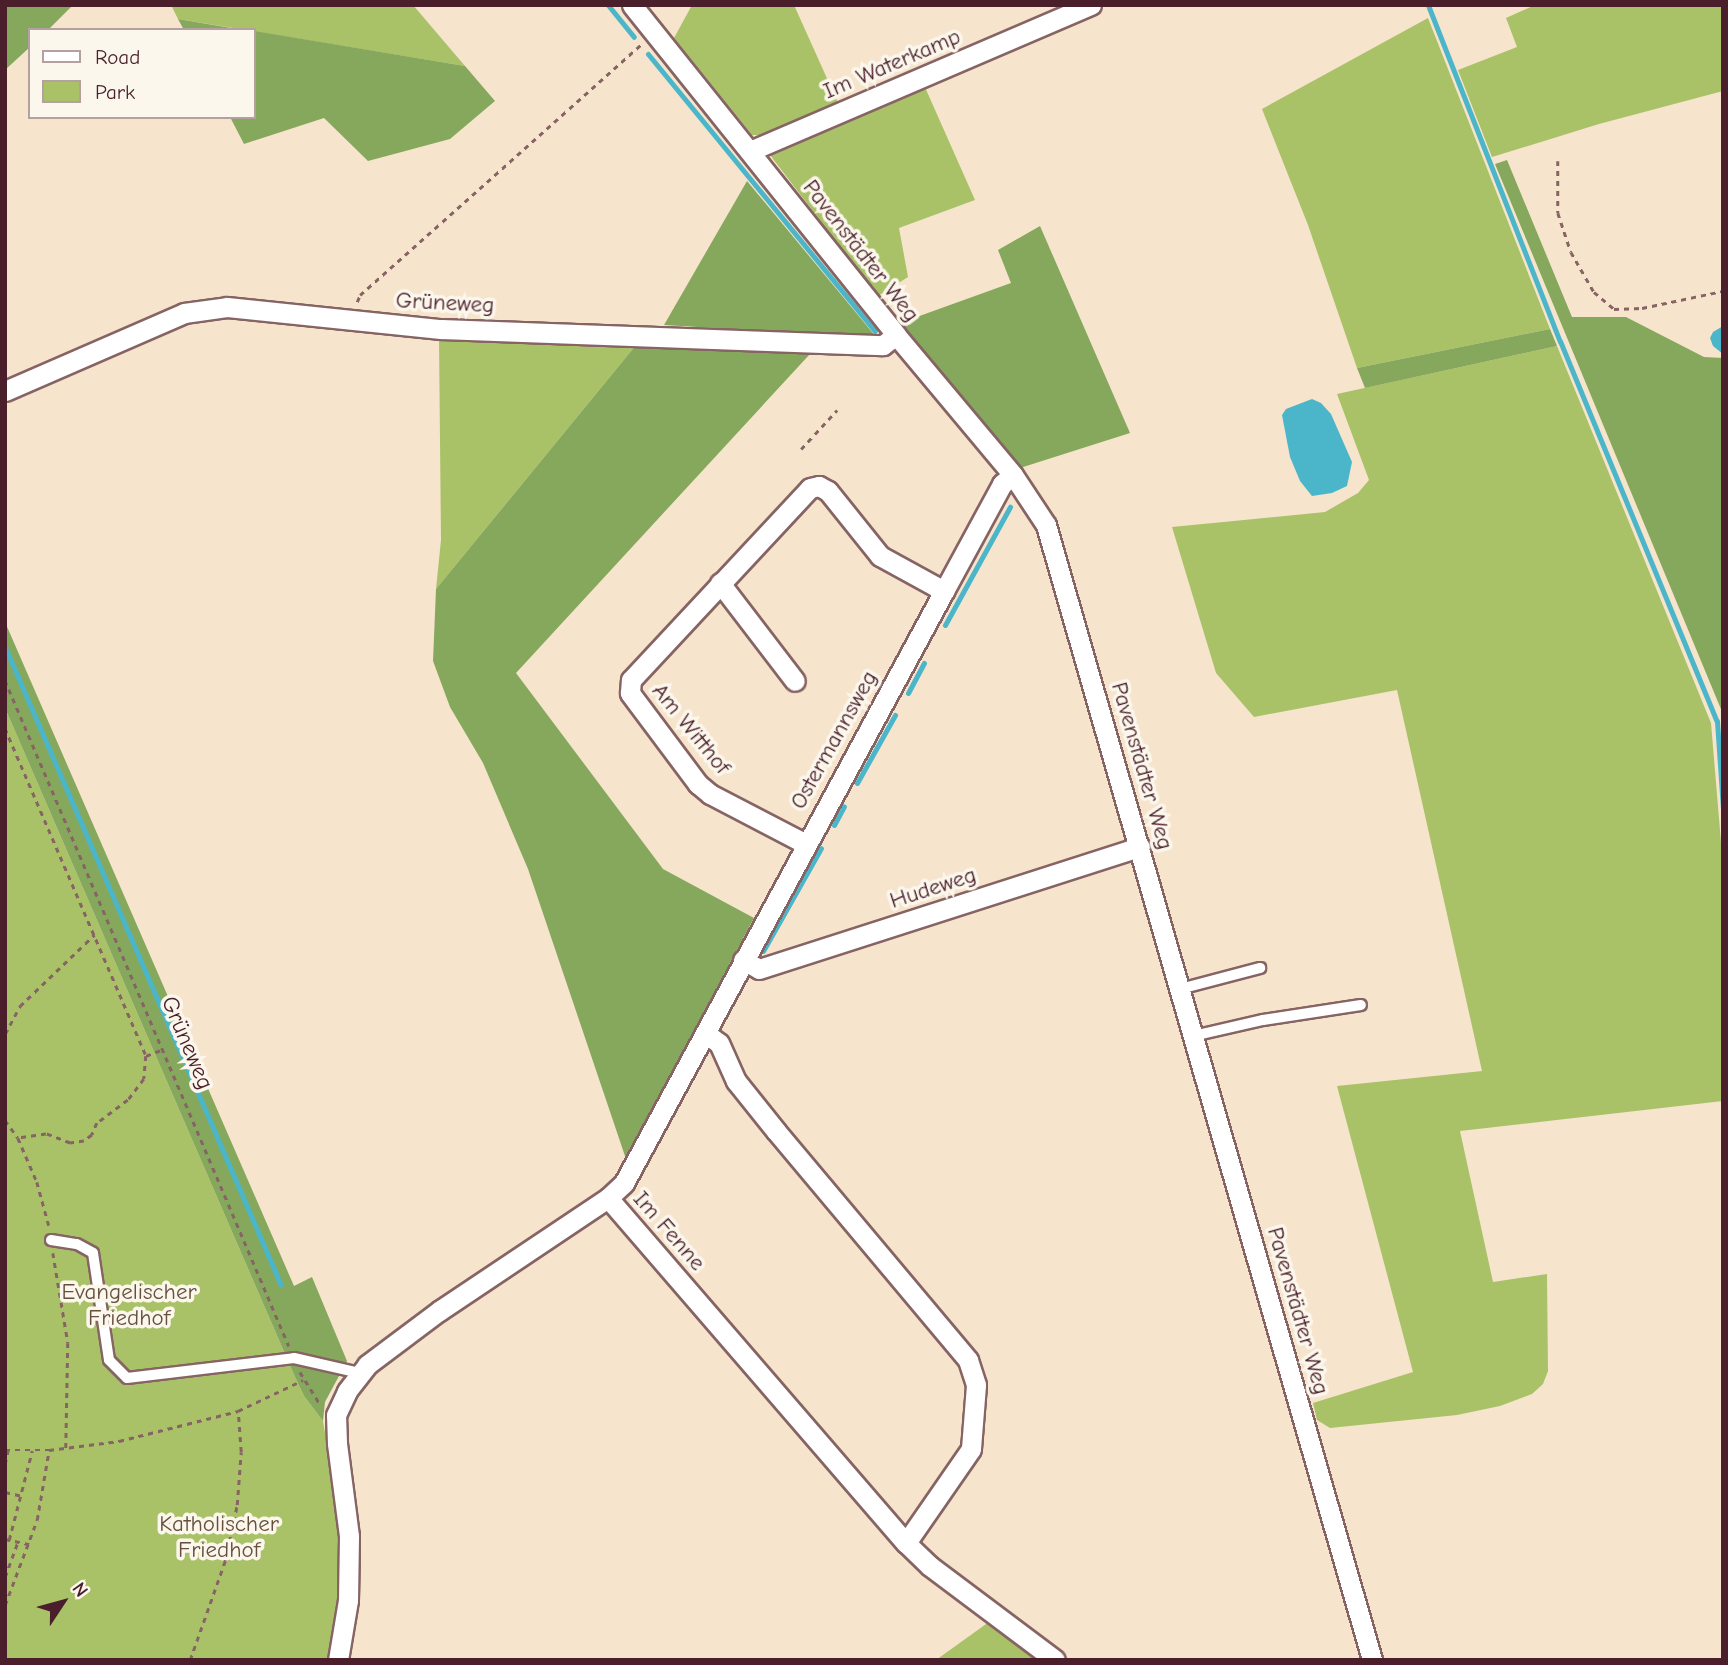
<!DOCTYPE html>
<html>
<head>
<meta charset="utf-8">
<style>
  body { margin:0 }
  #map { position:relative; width:1728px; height:1665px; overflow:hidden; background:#f7e4cd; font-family:"Comic Neue",sans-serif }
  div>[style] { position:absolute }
  .green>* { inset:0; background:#a9c268 }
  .forest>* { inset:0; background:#86a85c }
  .water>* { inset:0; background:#4bb6c9 }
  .stream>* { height:5px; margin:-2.5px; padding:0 2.5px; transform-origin:2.5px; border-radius:2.5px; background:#4bb6c9 }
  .path>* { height:2.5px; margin-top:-1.25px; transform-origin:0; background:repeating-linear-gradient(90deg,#876464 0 5px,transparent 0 10px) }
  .roads { filter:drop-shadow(2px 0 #876464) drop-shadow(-2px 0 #876464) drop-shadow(0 2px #876464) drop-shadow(0 -2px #876464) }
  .lane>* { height:10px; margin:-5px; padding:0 5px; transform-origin:5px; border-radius:5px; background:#fff }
  .street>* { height:19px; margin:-9.5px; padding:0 9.5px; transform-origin:9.5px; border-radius:9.5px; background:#fff }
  span { translate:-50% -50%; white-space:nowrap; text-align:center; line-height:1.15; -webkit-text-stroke:7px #fbf7ec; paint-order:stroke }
  .street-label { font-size:23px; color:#4a1f2b }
  .park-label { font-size:23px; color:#66503d }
  .frame { position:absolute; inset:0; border:7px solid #4a1f2b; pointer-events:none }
  .legend { position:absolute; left:28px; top:28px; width:228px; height:91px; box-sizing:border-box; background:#fbf7ec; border:2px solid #b4a19f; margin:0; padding:9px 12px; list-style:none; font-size:21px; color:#4a1f2b }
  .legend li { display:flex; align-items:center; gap:14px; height:35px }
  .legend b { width:35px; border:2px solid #b4a19f }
  .north { position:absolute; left:28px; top:1567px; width:70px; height:70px; -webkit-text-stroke:5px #fbf7ec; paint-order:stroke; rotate:54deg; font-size:19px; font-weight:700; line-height:28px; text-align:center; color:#4a1f2b }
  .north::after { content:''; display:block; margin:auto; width:24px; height:32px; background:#4a1f2b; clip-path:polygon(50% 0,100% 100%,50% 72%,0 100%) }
</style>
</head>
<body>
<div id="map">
  <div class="green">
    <i style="clip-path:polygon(171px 5px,413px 5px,465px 66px,178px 19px)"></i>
    <i style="clip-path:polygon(692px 5px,794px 5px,839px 105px,770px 135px,752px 135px,674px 38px)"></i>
    <i style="clip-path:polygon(1535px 5px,1723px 5px,1723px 91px,1599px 124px,1492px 157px,1458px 70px,1517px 47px,1506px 18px)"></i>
    <i style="clip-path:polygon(1428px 18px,1550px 329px,1357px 368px,1308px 225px,1262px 109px)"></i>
    <i style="clip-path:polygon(924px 85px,975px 200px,899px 228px,908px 277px,878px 296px,770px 155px,772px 152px)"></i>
    <i style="clip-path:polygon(439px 339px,636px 345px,436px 589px,441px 540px)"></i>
    <i style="clip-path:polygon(1557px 346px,1711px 723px,1723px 866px,1723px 1101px,1460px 1131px,1493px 1282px,1547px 1274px,1548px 1371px,1543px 1384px,1532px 1394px,1500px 1406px,1457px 1415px,1330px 1428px,1317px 1420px,1313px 1403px,1413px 1372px,1337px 1086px,1482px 1071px,1397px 690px,1254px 717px,1216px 673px,1172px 527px,1325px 512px,1358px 493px,1369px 480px,1337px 394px)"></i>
    <i style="clip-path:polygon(5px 708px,295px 1377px,304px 1396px,323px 1421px,343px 1538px,341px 1601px,327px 1660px,5px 1660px)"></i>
    <i style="clip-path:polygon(993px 1619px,1049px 1660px,936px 1660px)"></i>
  </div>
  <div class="forest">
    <i style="clip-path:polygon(5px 5px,73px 5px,48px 30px,30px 30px,30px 47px,5px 70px)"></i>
    <i style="clip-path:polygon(178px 19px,243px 30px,184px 30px)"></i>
    <i style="clip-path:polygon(254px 31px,465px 66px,495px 101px,450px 139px,368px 161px,324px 118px,244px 144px,230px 117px,254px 117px)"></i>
    <i style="clip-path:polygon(1507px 160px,1572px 317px,1626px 317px,1704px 357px,1723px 358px,1723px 714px,1495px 164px)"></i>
    <i style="clip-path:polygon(747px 181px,877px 338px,664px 325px)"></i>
    <i style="clip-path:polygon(1040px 226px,1130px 433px,1020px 468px,900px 323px,1011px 283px,998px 250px)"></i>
    <i style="clip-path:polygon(1550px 329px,1557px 346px,1365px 388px,1357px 368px)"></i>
    <i style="clip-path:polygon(636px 345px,810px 354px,516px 673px,663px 869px,754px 918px,626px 1159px,528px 869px,483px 763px,450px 707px,433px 661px,436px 589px)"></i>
    <i style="clip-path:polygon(5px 622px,294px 1286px,312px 1277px,347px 1361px,325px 1402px,323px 1421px,304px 1396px,295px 1377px,5px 708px)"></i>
  </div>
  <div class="water">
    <i style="clip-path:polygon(1723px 326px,1723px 354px,1713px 346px,1710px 338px,1713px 332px)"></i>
    <i style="clip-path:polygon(1312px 399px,1321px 403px,1331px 414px,1352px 462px,1347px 486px,1332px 493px,1312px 496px,1300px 481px,1290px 457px,1282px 415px,1286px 409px)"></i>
  </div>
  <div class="stream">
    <i style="left:608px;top:5px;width:41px;rotate:50.9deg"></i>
    <i style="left:1428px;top:5px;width:361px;rotate:68.6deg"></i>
    <i style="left:1560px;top:341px;width:411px;rotate:67.6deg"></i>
    <i style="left:1717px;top:721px;width:88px;rotate:86.1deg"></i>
    <i style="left:648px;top:54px;width:358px;rotate:50.7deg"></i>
    <i style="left:945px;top:625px;width:135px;rotate:-61.2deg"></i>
    <i style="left:5px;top:647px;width:695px;rotate:66.61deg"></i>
    <i style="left:908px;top:693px;width:34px;rotate:-62deg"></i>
    <i style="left:857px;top:783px;width:78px;rotate:-60.8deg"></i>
    <i style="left:834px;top:825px;width:21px;rotate:-62deg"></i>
    <i style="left:763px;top:951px;width:118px;rotate:-60.6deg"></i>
  </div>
  <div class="path">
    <i style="left:1558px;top:161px;width:52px;rotate:90deg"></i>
    <i style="left:1558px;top:213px;width:41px;rotate:71.6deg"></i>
    <i style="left:1571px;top:252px;width:46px;rotate:60.1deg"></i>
    <i style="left:1594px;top:292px;width:26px;rotate:40deg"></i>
    <i style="left:1614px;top:309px;width:28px;rotate:-2deg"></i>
    <i style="left:1642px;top:308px;width:83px;rotate:-11.9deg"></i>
    <i style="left:357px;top:302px;width:8px;rotate:-67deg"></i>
    <i style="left:360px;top:295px;width:378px;rotate:-41.7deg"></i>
    <i style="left:801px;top:449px;width:53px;rotate:-47.3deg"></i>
    <i style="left:5px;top:680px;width:724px;rotate:66.91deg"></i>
    <i style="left:5px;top:728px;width:357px;rotate:66.7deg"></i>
    <i style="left:146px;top:1056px;width:23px;rotate:95deg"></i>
    <i style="left:144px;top:1079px;width:26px;rotate:127deg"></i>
    <i style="left:128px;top:1100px;width:39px;rotate:143deg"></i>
    <i style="left:97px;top:1123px;width:13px;rotate:113deg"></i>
    <i style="left:92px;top:1135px;width:10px;rotate:143deg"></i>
    <i style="left:84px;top:1141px;width:14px;rotate:172deg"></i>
    <i style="left:70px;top:1143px;width:26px;rotate:-159deg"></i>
    <i style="left:46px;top:1134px;width:28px;rotate:172deg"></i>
    <i style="left:5px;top:1034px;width:32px;rotate:-62deg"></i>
    <i style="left:20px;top:1006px;width:103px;rotate:-43.8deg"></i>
    <i style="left:146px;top:1056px;width:18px;rotate:-22deg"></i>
    <i style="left:5px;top:1120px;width:22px;rotate:54deg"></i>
    <i style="left:18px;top:1138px;width:48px;rotate:66.6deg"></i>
    <i style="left:37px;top:1182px;width:46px;rotate:74.7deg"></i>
    <i style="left:53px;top:1253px;width:91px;rotate:80.5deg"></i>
    <i style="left:68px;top:1343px;width:105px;rotate:91.1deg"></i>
    <i style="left:300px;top:1372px;width:38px;rotate:58deg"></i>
    <i style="left:5px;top:1450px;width:44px"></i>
    <i style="left:49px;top:1450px;width:71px;rotate:-7.3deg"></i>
    <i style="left:119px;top:1441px;width:123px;rotate:-14.1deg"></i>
    <i style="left:238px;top:1411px;width:72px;rotate:-25.5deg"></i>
    <i style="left:5px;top:1464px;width:14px;rotate:-78deg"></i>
    <i style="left:5px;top:1492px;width:17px;rotate:13deg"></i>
    <i style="left:5px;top:1539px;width:25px;rotate:12deg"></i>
    <i style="left:9px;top:1540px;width:92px;rotate:-75.5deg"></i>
    <i style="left:5px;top:1577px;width:37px;rotate:-70deg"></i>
    <i style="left:5px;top:1605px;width:91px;rotate:-69.4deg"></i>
    <i style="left:37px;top:1520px;width:71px;rotate:-80.3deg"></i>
    <i style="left:190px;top:1660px;width:105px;rotate:-70.5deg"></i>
    <i style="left:225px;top:1561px;width:57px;rotate:-77.9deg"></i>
    <i style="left:237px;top:1505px;width:53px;rotate:-85.7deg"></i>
    <i style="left:241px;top:1452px;width:41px;rotate:-94.2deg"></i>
  </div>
  <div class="roads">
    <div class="lane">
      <i style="left:1180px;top:989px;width:83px;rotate:-14.7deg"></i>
      <i style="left:1193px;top:1036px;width:72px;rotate:-12.9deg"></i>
      <i style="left:1263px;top:1020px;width:99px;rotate:-8.7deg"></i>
      <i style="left:51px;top:1240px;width:26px;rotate:9deg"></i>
      <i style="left:77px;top:1244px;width:18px;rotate:29deg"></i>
      <i style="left:93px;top:1253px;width:108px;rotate:81.5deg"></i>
      <i style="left:109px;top:1360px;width:25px;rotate:45deg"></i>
      <i style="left:127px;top:1378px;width:168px;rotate:-6.8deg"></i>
      <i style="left:294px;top:1358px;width:68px;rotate:12.8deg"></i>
    </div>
    <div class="street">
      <i style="left:632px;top:5px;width:423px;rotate:51.3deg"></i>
      <i style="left:896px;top:335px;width:182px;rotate:50.1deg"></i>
      <i style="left:1013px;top:475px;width:60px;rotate:56.6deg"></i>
      <i style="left:1046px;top:525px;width:1181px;rotate:73.97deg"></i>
      <i style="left:750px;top:151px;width:371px;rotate:-23.2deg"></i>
      <i style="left:5px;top:391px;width:195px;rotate:-23.5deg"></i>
      <i style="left:184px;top:313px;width:43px;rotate:-7.9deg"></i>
      <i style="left:227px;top:307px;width:215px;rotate:5.9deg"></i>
      <i style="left:441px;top:329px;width:442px;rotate:2.1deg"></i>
      <i style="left:883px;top:345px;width:16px;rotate:-38deg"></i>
      <i style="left:720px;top:583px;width:123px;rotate:52.6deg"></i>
      <i style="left:806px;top:844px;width:108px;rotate:-152.5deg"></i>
      <i style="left:710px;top:794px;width:16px;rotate:-140deg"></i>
      <i style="left:698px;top:784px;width:114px;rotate:-126.8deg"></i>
      <i style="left:630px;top:693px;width:13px;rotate:-86deg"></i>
      <i style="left:631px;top:680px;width:262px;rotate:-47deg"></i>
      <i style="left:810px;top:488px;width:9px;rotate:-13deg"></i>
      <i style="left:819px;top:486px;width:10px;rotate:29deg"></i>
      <i style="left:828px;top:491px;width:83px;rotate:51.3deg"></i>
      <i style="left:880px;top:556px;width:73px;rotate:28.7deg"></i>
      <i style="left:743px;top:960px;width:18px;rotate:29deg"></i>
      <i style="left:759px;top:969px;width:400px;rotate:-17.8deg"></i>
      <i style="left:705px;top:1033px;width:17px;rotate:36deg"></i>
      <i style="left:719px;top:1043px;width:42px;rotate:65.9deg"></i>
      <i style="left:736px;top:1081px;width:64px;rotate:51.3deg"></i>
      <i style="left:776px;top:1131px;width:299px;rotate:50deg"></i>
      <i style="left:968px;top:1360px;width:26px;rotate:72deg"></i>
      <i style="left:976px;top:1385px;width:64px;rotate:94.5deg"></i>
      <i style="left:971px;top:1449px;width:114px;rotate:124.7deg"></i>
      <i style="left:608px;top:1198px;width:456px;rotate:49.2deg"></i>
      <i style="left:906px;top:1543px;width:33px;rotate:44deg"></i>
      <i style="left:930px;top:1566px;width:156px;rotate:36.9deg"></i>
      <i style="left:338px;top:1660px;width:61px;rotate:-80.5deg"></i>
      <i style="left:348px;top:1600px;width:64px;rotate:-89.1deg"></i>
      <i style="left:349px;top:1536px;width:94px;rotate:-97.4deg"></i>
      <i style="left:337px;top:1443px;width:28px;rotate:-92deg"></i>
      <i style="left:336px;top:1415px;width:26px;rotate:-65deg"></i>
      <i style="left:347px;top:1391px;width:33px;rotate:-52deg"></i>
      <i style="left:367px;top:1365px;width:90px;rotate:-36.9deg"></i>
      <i style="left:439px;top:1311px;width:203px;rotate:-33.8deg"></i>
      <i style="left:608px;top:1198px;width:22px;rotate:-43deg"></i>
      <i style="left:624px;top:1183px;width:673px;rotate:-61.61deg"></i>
      <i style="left:944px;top:591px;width:122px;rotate:-61.5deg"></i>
      <i style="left:1002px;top:484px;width:14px;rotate:-39deg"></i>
    </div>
  </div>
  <div class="street-label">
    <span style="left:892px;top:64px;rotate:-23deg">Im Waterkamp</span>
    <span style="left:861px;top:251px;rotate:52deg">Pavenstädter Weg</span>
    <span style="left:445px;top:303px;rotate:3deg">Grüneweg</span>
    <span style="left:691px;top:729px;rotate:51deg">Am Witthof</span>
    <span style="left:834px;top:740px;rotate:-61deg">Ostermannsweg</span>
    <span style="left:1142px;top:766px;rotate:74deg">Pavenstädter Weg</span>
    <span style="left:933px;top:888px;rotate:-18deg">Hudeweg</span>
    <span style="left:187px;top:1043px;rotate:67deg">Grüneweg</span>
    <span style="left:669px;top:1231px;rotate:49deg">Im Fenne</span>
    <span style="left:1298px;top:1311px;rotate:74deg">Pavenstädter Weg</span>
  </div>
  <div class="park-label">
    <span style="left:129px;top:1305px">Evangelischer<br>Friedhof</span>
    <span style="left:219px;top:1537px">Katholischer<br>Friedhof</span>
  </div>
  <div class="frame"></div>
  <ul class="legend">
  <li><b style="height:9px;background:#fff"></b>Road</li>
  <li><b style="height:19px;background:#a9c268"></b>Park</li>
  </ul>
  <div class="north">N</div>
</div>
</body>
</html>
